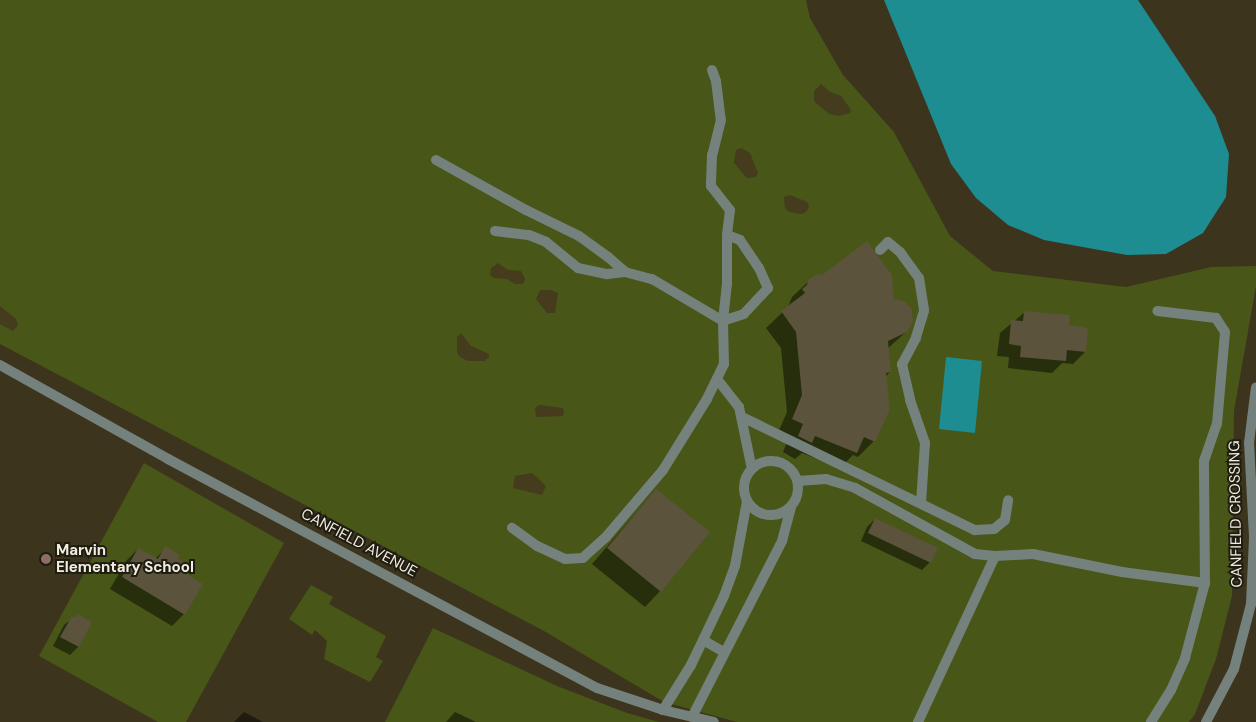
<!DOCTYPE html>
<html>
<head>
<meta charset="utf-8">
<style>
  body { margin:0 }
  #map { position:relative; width:1256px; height:722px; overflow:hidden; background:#3c341d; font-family:"DM Sans",sans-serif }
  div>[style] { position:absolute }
  .green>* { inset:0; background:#485617 }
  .sand>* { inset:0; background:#443c1c }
  .water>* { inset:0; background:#1d8d91 }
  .shadow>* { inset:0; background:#0007 }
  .building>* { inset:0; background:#5b533b }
  .service>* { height:10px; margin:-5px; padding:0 5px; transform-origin:5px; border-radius:5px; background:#75817c }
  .service>.ring { margin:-5px; padding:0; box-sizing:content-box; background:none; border:10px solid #75817c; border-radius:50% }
  .minor>* { height:10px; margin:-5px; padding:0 5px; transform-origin:5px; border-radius:5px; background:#75817c }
  .dots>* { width:14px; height:14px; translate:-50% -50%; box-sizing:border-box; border:2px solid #1f1c12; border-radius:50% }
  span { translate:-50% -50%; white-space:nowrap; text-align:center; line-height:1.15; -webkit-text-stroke:4px #1f1c12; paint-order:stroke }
  .street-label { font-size:15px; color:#f2eddf }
  .poi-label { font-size:15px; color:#f2eddf; font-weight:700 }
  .left { translate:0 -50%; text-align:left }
</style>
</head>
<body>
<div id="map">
  <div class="green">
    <i style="clip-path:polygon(0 0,806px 0,810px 18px,843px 75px,894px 132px,950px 236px,993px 271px,1126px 287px,1211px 267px,1256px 266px,1256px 286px,1234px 411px,1232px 596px,1216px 659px,1195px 714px,1189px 722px,737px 722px,664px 702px,544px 631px,0 344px)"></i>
    <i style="clip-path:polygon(144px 463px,284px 543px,186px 722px,158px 722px,39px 656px)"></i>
    <i style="clip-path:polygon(311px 585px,333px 597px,329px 604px,386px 636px,376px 657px,383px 661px,370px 682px,324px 659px,327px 641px,315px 630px,312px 635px,289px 619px)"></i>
    <i style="clip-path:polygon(433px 628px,557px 686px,627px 713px,659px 722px,385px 722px)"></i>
  </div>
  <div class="sand">
    <i style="clip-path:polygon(821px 84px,830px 92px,841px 96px,851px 110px,850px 113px,839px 116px,829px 114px,814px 101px,814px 91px)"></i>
    <i style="clip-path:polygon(741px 148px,750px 153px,758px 173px,756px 177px,747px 178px,734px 163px,736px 150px)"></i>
    <i style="clip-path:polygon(790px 195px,807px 202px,809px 207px,806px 212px,802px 214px,789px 212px,785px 208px,784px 197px)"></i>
    <i style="clip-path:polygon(498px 263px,508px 270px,521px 271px,525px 279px,523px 284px,515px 284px,507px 279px,494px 278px,490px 275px,491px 268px)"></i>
    <i style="clip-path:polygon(540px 290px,551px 290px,558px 293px,555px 313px,547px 313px,536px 299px)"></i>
    <i style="clip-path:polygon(0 306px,16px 319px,18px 325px,13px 331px,0 324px)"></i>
    <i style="clip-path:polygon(461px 333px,471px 346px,489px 354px,489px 357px,485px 361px,468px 361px,460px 357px,457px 353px,457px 337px)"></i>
    <i style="clip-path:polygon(539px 405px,563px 408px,564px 414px,562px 416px,536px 417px,535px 408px)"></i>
    <i style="clip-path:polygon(532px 473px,546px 486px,542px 495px,513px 488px,515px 476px)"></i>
  </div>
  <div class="water">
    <i style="clip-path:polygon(884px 0,1138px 0,1215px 116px,1229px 154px,1226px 197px,1203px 233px,1166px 254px,1127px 255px,1044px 240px,1008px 225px,976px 198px,951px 164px)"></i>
    <i style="clip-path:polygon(946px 357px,982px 361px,975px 433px,939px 429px)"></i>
  </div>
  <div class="shadow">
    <i style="clip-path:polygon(809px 281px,893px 300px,906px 332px,887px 349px,890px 372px,885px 377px,874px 441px,858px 457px,853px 455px,840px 468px,802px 453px,795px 459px,783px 452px,788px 440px,777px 435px,787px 412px,781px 348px,766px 328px,788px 307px,792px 297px)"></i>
    <i style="clip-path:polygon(1025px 312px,1068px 327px,1085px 352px,1073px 364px,1062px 363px,1052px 373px,1008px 368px,1009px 357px,997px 356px,1000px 333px)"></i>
    <i style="clip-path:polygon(656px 490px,660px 591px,645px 607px,592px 564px)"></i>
    <i style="clip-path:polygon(875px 519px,930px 562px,922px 570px,861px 541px,867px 527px)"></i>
    <i style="clip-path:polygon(166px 548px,176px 559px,186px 576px,184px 614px,172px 626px,110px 589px,126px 561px,138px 549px,155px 559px)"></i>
    <i style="clip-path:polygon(77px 615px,90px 622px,78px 647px,70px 655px,53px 646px,64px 625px)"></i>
    <i style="clip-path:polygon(244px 712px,263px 722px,234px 722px)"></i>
    <i style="clip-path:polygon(455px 712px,476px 722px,446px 722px)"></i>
  </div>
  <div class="building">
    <i style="clip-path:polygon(867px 241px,892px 275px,894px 299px,904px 301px,912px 309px,913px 322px,907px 332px,888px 341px,891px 372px,886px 373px,890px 409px,875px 442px,864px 437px,857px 453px,815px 436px,812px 443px,798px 436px,803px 424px,792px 419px,802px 395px,796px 332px,781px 311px,805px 293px,802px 289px,807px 285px,808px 280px,817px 274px,822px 275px)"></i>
    <i style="clip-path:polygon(1024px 311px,1070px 315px,1069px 325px,1088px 328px,1086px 352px,1067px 350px,1066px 361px,1020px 357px,1021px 346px,1009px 344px,1011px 320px,1023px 321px)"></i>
    <i style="clip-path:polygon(656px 489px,710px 532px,661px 592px,607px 548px)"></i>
    <i style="clip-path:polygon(875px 518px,938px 548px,931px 563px,868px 533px)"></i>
    <i style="clip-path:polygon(165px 546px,180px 555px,178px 559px,191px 566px,188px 575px,203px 584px,185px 615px,122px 577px,138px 548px,158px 559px)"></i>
    <i style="clip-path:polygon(77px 614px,92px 622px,79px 647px,60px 637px,72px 616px,75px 617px)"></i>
  </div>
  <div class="service">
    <i style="left:712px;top:70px;width:12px;rotate:70deg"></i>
    <i style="left:716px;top:81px;width:39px;rotate:83deg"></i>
    <i style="left:721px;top:120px;width:36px;rotate:104deg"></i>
    <i style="left:712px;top:155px;width:31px;rotate:92deg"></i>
    <i style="left:711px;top:186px;width:31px;rotate:52deg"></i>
    <i style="left:730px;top:210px;width:25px;rotate:97deg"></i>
    <i style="left:436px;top:160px;width:103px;rotate:29.1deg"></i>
    <i style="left:526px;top:210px;width:59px;rotate:26.1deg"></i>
    <i style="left:579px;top:236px;width:36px;rotate:36deg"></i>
    <i style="left:608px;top:257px;width:23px;rotate:41deg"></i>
    <i style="left:495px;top:231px;width:34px;rotate:7deg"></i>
    <i style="left:529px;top:235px;width:18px;rotate:22deg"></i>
    <i style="left:546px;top:242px;width:41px;rotate:39.1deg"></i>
    <i style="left:578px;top:268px;width:30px;rotate:12deg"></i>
    <i style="left:607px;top:274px;width:18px;rotate:-6deg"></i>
    <i style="left:625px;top:272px;width:28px;rotate:15deg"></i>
    <i style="left:652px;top:279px;width:82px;rotate:30.6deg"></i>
    <i style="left:723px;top:321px;width:43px;rotate:88.7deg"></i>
    <i style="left:724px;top:364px;width:39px;rotate:116deg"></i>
    <i style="left:707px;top:399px;width:84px;rotate:121.8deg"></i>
    <i style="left:663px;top:470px;width:88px;rotate:130.4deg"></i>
    <i style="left:606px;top:537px;width:31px;rotate:138deg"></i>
    <i style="left:583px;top:558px;width:18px;rotate:177deg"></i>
    <i style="left:565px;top:559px;width:31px;rotate:-155deg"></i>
    <i style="left:537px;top:546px;width:31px;rotate:-144deg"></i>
    <i style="left:727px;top:235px;width:14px;rotate:21deg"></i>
    <i style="left:740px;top:240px;width:34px;rotate:56deg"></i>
    <i style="left:759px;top:268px;width:22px;rotate:66deg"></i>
    <i style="left:768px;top:288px;width:35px;rotate:133deg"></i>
    <i style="left:744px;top:314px;width:22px;rotate:162deg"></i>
    <i style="left:723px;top:321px;width:37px;rotate:-84deg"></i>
    <i style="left:727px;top:284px;width:49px;rotate:-90deg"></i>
    <i style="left:880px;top:250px;width:11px;rotate:-45deg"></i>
    <i style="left:888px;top:242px;width:16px;rotate:40deg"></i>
    <i style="left:900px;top:252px;width:32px;rotate:54deg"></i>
    <i style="left:919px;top:278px;width:33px;rotate:81deg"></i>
    <i style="left:924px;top:311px;width:28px;rotate:107deg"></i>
    <i style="left:916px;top:338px;width:30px;rotate:118deg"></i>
    <i style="left:902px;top:364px;width:37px;rotate:77deg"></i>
    <i style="left:910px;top:400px;width:46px;rotate:70.8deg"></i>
    <i style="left:925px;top:443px;width:60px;rotate:93.8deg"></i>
    <i style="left:717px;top:379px;width:36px;rotate:52deg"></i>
    <i style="left:739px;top:407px;width:63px;rotate:78.2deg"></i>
    <i style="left:742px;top:417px;width:259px;rotate:25.9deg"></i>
    <i style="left:975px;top:530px;width:19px;rotate:-3deg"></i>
    <i style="left:994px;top:529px;width:14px;rotate:-39deg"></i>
    <i style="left:1005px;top:520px;width:20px;rotate:-81deg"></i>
    <i class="ring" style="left:744px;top:461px;width:44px;height:44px"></i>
    <i style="left:798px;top:481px;width:28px;rotate:-4deg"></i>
    <i style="left:826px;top:479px;width:30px;rotate:17deg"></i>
    <i style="left:855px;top:488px;width:137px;rotate:28.8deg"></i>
    <i style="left:975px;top:554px;width:20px;rotate:6deg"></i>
    <i style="left:995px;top:556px;width:38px;rotate:-3deg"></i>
    <i style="left:1033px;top:554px;width:91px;rotate:11.4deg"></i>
    <i style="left:1122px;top:572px;width:84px;rotate:7.5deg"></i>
    <i style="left:703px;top:640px;width:24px;rotate:30deg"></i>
    <i style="left:663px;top:710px;width:53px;rotate:-58.1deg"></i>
    <i style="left:691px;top:665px;width:76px;rotate:-64.4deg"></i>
    <i style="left:724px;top:596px;width:32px;rotate:-70deg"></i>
    <i style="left:735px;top:566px;width:66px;rotate:-79.5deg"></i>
    <i style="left:692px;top:717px;width:198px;rotate:-62.9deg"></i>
    <i style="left:782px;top:541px;width:35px;rotate:-75deg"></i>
    <i style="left:918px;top:722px;width:183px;rotate:-65.1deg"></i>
    <i style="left:1151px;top:722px;width:38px;rotate:-58deg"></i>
    <i style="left:1171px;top:690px;width:35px;rotate:-66deg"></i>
    <i style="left:1185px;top:658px;width:78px;rotate:-75.1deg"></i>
    <i style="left:1205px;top:583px;width:122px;rotate:-90.5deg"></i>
    <i style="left:1204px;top:461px;width:39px;rotate:-71deg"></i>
    <i style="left:1217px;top:424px;width:92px;rotate:-85deg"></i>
    <i style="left:1225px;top:332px;width:17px;rotate:-123deg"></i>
    <i style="left:1216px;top:318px;width:59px;rotate:-173.2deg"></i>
  </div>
  <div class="minor">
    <i style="left:0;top:365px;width:193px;rotate:29.2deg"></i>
    <i style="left:168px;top:459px;width:486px;rotate:28.1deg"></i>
    <i style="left:597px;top:688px;width:70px;rotate:18.4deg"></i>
    <i style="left:663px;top:710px;width:52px;rotate:13.2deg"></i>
    <i style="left:1206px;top:722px;width:60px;rotate:-62.2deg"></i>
    <i style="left:1234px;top:669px;width:67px;rotate:-75.3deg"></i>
    <i style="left:1251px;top:604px;width:67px;rotate:-87.4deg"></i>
    <i style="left:1254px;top:537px;width:94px;rotate:-93deg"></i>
    <i style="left:1249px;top:443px;width:56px;rotate:-82.9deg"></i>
  </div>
  <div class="dots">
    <i style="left:46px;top:559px;background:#8d6e63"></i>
  </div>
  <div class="street-label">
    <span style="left:1236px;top:514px;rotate:-91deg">CANFIELD CROSSING</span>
    <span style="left:359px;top:543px;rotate:28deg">CANFIELD AVENUE</span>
  </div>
  <div class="poi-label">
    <span class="left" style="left:56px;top:559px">Marvin<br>Elementary School</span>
  </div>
</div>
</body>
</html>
